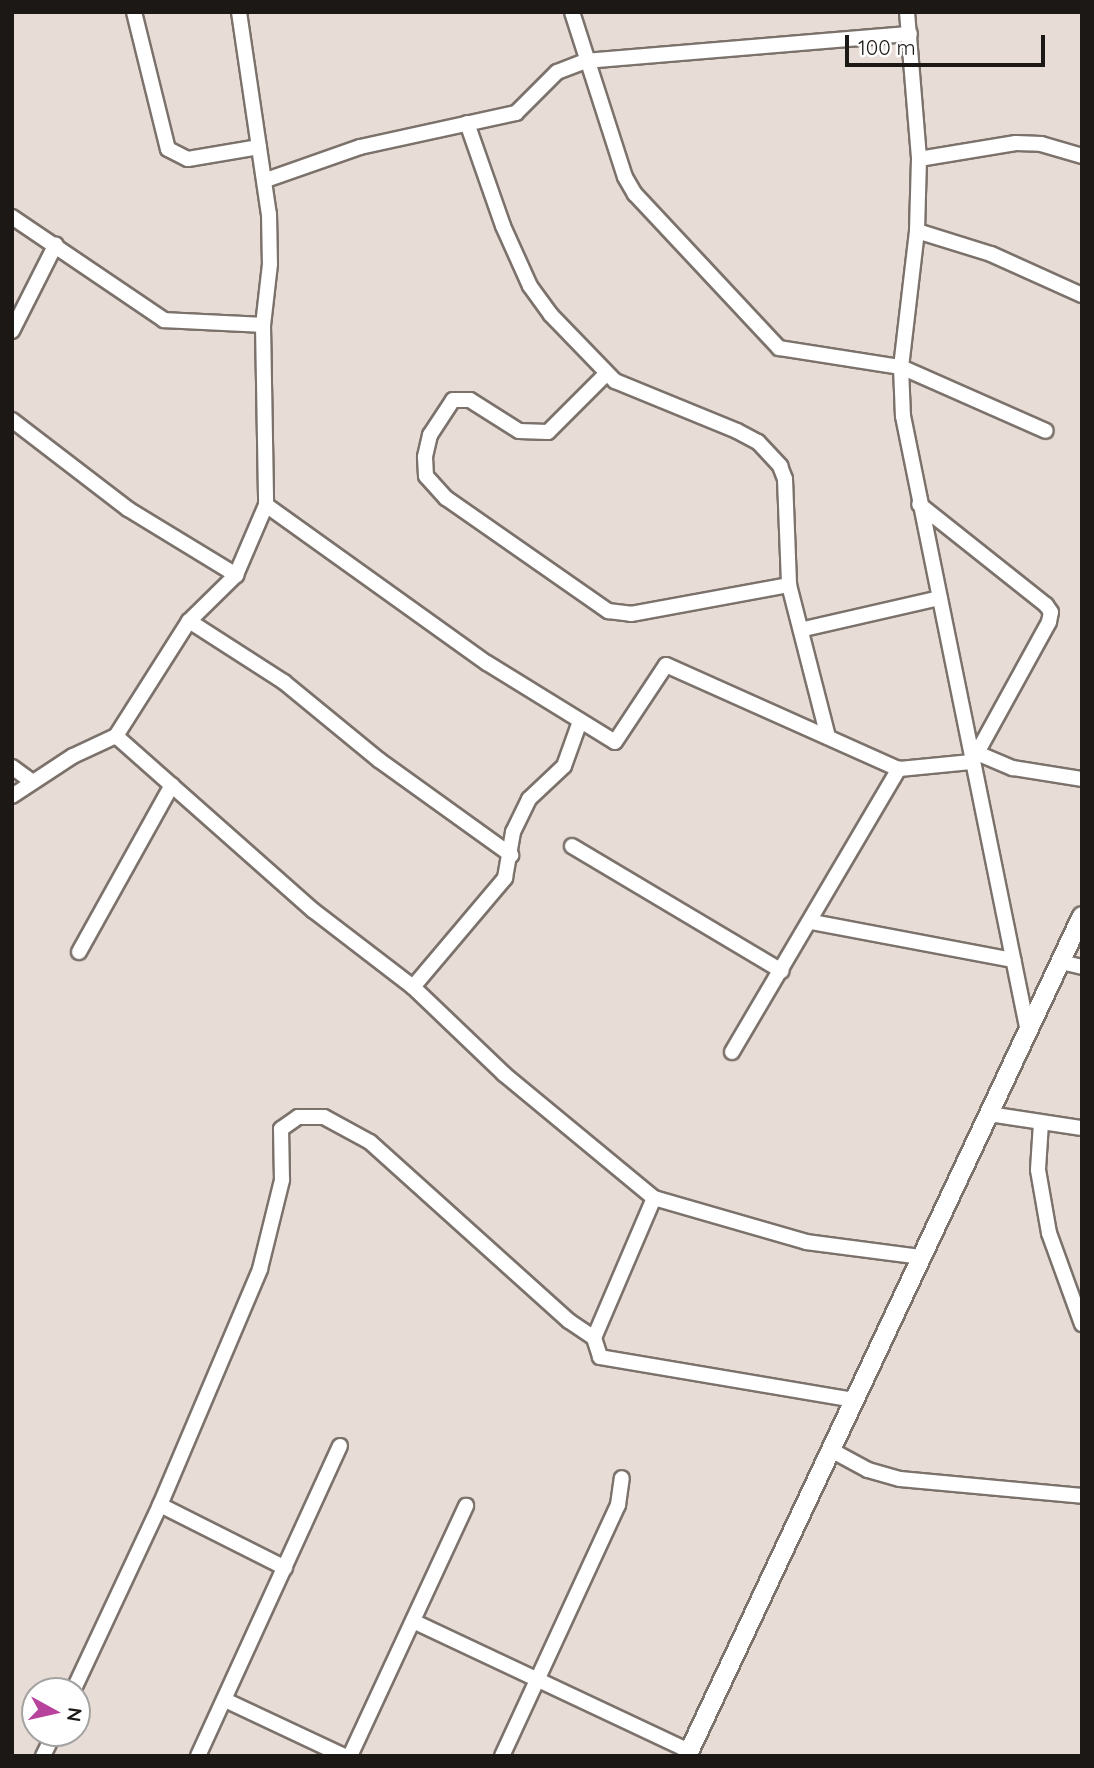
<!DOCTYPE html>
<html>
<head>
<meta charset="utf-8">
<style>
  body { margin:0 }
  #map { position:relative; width:1094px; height:1768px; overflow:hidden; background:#e8dcd6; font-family:Quicksand,sans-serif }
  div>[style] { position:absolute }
  .roads { filter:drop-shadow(2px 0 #7c726c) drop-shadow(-2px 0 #7c726c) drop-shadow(0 2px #7c726c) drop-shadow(0 -2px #7c726c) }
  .minor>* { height:14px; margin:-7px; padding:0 7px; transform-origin:7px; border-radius:7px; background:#fff }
  .tertiary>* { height:18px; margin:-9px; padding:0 9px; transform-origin:9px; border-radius:9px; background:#fff }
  span { translate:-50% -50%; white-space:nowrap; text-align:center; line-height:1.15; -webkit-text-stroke:5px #fff; paint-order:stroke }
  .frame { position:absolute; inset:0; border:14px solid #1c1816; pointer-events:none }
  .north { position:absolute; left:21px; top:1677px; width:70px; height:70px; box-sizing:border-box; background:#fff; border:2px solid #a4a3a2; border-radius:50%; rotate:98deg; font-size:19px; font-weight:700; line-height:28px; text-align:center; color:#1c1816 }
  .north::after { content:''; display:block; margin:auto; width:24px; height:32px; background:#b7439c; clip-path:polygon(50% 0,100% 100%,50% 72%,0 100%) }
  .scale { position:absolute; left:845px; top:35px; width:200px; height:32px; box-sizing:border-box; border:4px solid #1c1816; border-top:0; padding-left:9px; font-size:21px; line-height:24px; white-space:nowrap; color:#1c1816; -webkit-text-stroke:5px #fff; paint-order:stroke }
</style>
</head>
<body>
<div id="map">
  <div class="roads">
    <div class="minor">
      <i style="left:134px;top:12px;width:141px;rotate:76.1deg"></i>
      <i style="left:168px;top:149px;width:22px;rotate:27deg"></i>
      <i style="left:188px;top:159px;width:72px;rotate:-9.6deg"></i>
      <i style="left:239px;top:12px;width:204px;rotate:81.6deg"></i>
      <i style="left:269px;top:214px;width:50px;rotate:88.9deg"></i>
      <i style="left:270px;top:264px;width:61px;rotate:96.5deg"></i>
      <i style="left:263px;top:325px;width:180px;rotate:89deg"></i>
      <i style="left:266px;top:505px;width:76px;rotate:113.2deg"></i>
      <i style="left:236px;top:575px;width:66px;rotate:135.6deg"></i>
      <i style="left:189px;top:621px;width:136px;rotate:122.4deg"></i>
      <i style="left:116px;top:736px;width:264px;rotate:41.5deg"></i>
      <i style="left:314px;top:911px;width:125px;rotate:37.5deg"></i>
      <i style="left:413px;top:987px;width:126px;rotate:43.7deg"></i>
      <i style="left:504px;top:1074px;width:195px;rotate:39.6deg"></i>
      <i style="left:654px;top:1198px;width:158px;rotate:16.1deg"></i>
      <i style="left:806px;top:1242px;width:117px;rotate:7.4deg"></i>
      <i style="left:572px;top:12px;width:173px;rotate:72.2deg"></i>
      <i style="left:625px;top:177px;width:20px;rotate:60deg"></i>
      <i style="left:635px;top:194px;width:211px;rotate:46.9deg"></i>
      <i style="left:779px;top:348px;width:123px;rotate:8.9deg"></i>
      <i style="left:901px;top:367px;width:158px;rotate:23.8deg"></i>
      <i style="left:907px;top:12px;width:147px;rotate:85.3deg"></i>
      <i style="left:919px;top:159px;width:72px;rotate:91.6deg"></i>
      <i style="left:917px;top:231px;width:137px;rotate:96.7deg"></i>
      <i style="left:901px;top:367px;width:49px;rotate:87.7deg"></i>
      <i style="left:903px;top:416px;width:629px;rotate:78.53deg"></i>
      <i style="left:467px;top:123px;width:109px;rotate:70.7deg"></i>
      <i style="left:503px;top:226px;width:66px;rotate:65.8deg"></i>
      <i style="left:530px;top:286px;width:36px;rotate:54deg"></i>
      <i style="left:551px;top:315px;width:92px;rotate:45.9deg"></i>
      <i style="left:615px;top:381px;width:132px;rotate:22.3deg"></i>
      <i style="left:737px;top:431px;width:24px;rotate:28deg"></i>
      <i style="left:758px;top:442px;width:33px;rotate:47deg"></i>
      <i style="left:780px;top:466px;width:14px;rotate:69deg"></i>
      <i style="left:785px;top:479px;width:106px;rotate:87.8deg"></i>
      <i style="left:789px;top:585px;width:157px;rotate:75.6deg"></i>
      <i style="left:919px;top:159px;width:98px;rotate:-9.4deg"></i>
      <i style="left:1016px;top:143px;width:25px;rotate:2deg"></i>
      <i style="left:1041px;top:144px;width:43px;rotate:16.3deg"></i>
      <i style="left:266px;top:180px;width:100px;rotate:-19.3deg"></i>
      <i style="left:360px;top:147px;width:160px;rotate:-12.3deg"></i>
      <i style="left:516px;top:113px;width:58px;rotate:-45deg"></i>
      <i style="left:557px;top:72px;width:31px;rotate:-21deg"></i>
      <i style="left:586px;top:61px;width:325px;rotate:-4.8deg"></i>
      <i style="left:12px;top:217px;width:184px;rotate:34.1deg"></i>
      <i style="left:164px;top:320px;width:99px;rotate:2.9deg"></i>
      <i style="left:917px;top:231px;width:77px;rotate:17.3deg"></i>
      <i style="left:991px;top:254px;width:100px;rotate:24.3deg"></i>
      <i style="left:12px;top:331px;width:97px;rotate:-63.2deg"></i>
      <i style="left:606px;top:374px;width:82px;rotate:135deg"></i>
      <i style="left:548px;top:432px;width:29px;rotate:-178deg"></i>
      <i style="left:519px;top:431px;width:58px;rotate:-147.7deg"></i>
      <i style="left:470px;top:400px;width:17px;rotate:180deg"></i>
      <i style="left:453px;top:400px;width:42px;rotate:123.3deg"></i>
      <i style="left:430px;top:435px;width:23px;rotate:103deg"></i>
      <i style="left:425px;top:457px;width:19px;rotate:87deg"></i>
      <i style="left:426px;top:476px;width:30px;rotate:48deg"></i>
      <i style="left:446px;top:498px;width:198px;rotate:34.9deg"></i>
      <i style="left:608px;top:611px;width:23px;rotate:7deg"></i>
      <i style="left:631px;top:614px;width:161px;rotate:-10.4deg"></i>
      <i style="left:12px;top:420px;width:146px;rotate:37.5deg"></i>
      <i style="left:128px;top:509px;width:127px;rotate:31.4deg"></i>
      <i style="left:266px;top:505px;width:272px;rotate:35.6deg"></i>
      <i style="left:487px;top:663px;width:150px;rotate:31.7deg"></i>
      <i style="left:615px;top:742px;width:92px;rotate:-56.5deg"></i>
      <i style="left:666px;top:665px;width:255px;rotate:24.1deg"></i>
      <i style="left:189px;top:621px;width:113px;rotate:32.7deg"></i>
      <i style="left:284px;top:682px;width:123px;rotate:39.4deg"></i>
      <i style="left:379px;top:760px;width:163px;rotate:35.7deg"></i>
      <i style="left:804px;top:629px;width:139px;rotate:-12.9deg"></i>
      <i style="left:977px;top:753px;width:39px;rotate:23deg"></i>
      <i style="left:1013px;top:768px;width:70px;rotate:9.1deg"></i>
      <i style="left:12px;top:767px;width:24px;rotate:36deg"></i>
      <i style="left:12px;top:796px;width:73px;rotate:-33.3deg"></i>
      <i style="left:73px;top:756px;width:47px;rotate:-24.9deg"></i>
      <i style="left:572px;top:846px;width:244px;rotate:30.8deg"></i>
      <i style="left:812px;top:922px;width:205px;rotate:10.7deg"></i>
      <i style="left:79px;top:952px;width:191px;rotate:-60.9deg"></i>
      <i style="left:1061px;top:962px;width:22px;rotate:13deg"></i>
      <i style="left:413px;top:987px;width:143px;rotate:-49.8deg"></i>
      <i style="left:505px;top:878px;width:47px;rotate:-80.1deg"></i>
      <i style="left:513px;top:832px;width:37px;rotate:-64deg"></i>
      <i style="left:529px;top:799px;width:48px;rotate:-43.3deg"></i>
      <i style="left:564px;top:766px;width:45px;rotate:-70.3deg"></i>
      <i style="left:732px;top:1052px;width:329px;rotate:-59.5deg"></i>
      <i style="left:899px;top:769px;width:73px;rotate:-5.5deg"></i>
      <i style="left:972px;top:762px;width:160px;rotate:-61.2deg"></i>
      <i style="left:1049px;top:622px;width:10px;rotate:-79deg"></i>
      <i style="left:1051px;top:612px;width:9px;rotate:-126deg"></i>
      <i style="left:1046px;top:605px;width:162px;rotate:-141.5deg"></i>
      <i style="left:989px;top:1114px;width:94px;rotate:8.6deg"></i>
      <i style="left:1041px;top:1123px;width:47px;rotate:93.7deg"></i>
      <i style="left:1038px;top:1170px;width:64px;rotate:80.1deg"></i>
      <i style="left:1049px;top:1233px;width:97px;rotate:70.1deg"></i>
      <i style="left:654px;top:1198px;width:152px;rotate:113.2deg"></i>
      <i style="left:594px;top:1338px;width:20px;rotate:72deg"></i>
      <i style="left:600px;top:1357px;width:259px;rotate:9.6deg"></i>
      <i style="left:831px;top:1450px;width:42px;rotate:28.4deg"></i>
      <i style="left:868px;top:1470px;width:33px;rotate:16deg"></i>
      <i style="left:900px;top:1479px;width:183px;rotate:5.3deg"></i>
      <i style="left:160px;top:1505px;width:140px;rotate:26.7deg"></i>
      <i style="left:415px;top:1622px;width:303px;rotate:25.2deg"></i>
      <i style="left:73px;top:1691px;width:205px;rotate:-64.9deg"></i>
      <i style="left:160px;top:1505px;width:256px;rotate:-67deg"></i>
      <i style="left:260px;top:1269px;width:92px;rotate:-76.1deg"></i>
      <i style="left:282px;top:1180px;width:51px;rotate:-91.1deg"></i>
      <i style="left:281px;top:1129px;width:21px;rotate:-35deg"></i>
      <i style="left:298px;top:1117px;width:26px"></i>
      <i style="left:324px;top:1117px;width:52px;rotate:28.5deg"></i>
      <i style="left:370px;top:1142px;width:268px;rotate:42deg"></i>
      <i style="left:569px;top:1321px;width:30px;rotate:34deg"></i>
      <i style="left:225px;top:1700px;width:132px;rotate:25.2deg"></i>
      <i style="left:43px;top:1756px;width:25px;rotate:-64deg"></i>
      <i style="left:198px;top:1756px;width:341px;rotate:-65.4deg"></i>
      <i style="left:350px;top:1756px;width:276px;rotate:-65.1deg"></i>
      <i style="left:502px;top:1756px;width:277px;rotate:-65.2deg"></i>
      <i style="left:618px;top:1505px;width:27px;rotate:-82deg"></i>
    </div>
    <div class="tertiary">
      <i style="left:687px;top:1756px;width:928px;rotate:-64.82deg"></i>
    </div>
  </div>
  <div class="frame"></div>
  <div class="north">N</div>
  <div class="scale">100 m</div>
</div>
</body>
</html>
